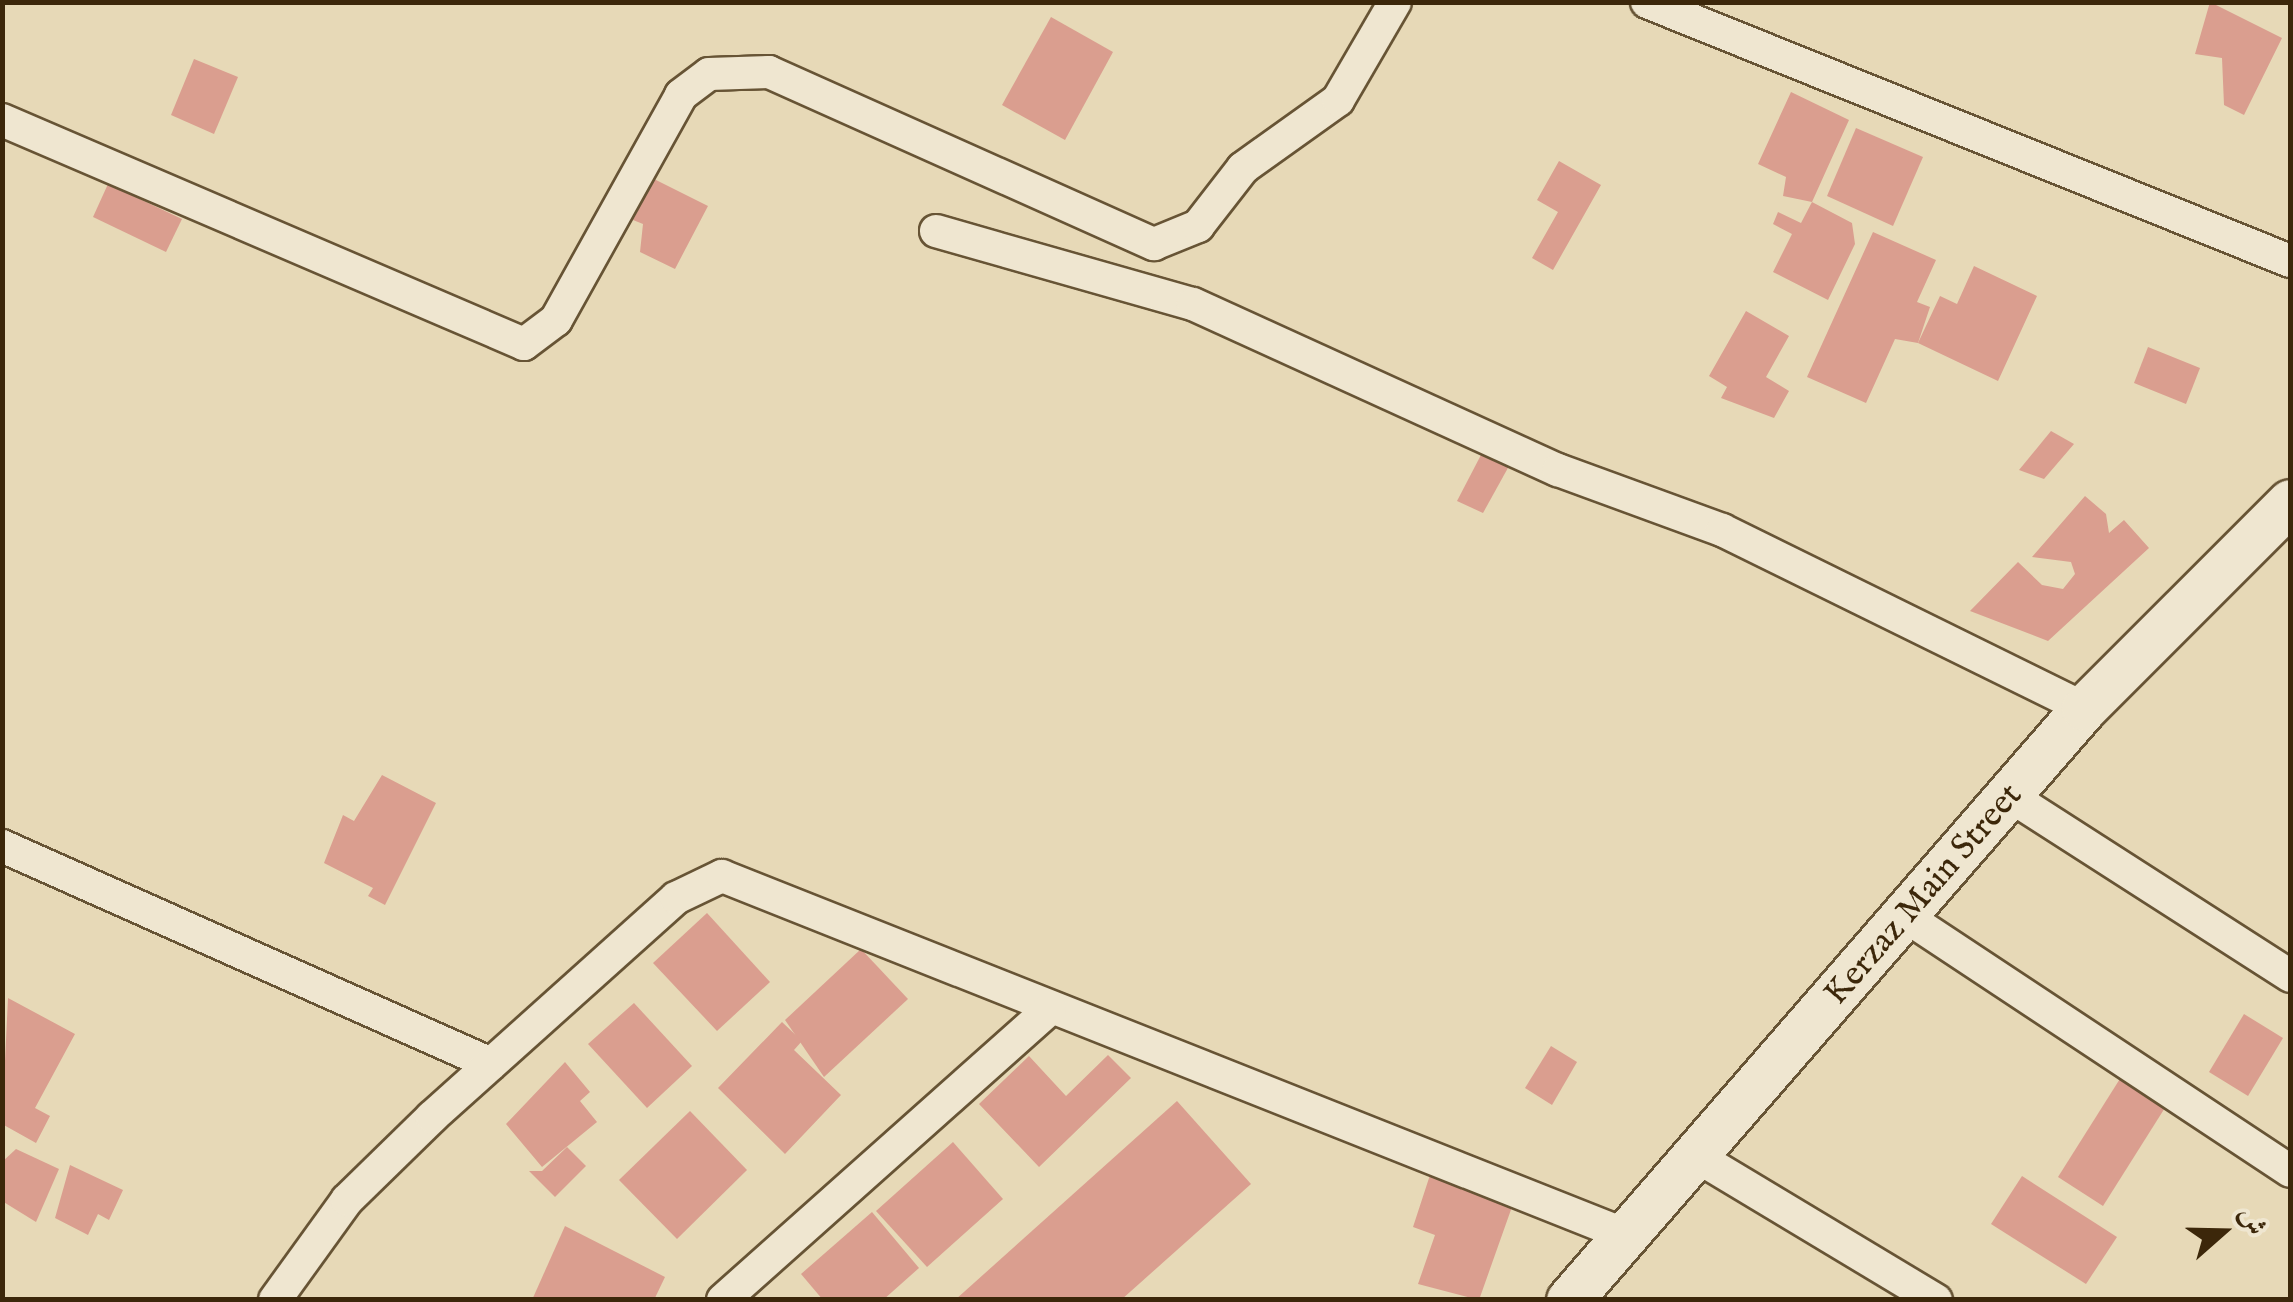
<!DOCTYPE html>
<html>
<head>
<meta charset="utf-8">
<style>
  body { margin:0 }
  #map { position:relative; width:2293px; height:1302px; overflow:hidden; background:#e7d9b7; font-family:"IM FELL English",Amiri,serif }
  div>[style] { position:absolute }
  .building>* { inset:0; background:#da9e8f }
  .roads { filter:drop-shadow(2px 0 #675435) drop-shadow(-2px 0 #675435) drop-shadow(0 2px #675435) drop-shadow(0 -2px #675435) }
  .street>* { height:32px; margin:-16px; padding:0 16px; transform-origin:16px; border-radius:16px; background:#efe6d0 }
  .secondary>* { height:45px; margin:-22.5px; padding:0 22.5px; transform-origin:22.5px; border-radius:22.5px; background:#efe6d0 }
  span { translate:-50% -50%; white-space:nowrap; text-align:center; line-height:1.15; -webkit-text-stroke:8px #efe6d0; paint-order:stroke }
  .street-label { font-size:35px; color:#3c270a }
  .frame { position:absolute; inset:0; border:5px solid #3c270a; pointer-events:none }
  .north { position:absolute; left:2173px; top:1182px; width:100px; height:100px; -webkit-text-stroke:8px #efe6d0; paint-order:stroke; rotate:70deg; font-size:28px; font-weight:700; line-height:40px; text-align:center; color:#3c270a }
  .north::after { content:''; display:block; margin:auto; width:35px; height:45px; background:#3c270a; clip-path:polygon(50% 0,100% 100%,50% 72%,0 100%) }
</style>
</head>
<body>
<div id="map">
  <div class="building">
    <i style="clip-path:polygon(2210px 2px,2282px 38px,2244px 115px,2224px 105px,2222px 58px,2195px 54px)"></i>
    <i style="clip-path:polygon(1051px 17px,1113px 52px,1065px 140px,1002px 105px)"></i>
    <i style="clip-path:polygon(194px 59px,238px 77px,214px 134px,171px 115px)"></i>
    <i style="clip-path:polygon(1791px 92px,1849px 120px,1812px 202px,1783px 196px,1786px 177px,1758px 164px)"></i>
    <i style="clip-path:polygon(1856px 128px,1923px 157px,1893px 226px,1827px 196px)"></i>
    <i style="clip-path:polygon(1559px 161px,1601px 185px,1553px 270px,1532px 258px,1558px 212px,1537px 200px)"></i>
    <i style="clip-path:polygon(654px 179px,708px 206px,675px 269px,640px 252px,643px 224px,633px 220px)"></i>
    <i style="clip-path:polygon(108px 184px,182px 219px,166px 252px,93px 217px)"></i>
    <i style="clip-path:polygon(1812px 202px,1852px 223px,1855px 244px,1828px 300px,1773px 272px,1792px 234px,1773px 224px,1778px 212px,1801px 223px)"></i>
    <i style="clip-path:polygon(1873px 232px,1936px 260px,1917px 302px,1930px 307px,1918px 343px,1895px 339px,1866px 403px,1807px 377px)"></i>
    <i style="clip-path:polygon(1974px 266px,2037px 296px,1998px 381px,1918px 343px,1940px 296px,1957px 304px)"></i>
    <i style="clip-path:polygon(1746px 311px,1789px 336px,1766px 377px,1789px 391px,1774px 418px,1721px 398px,1727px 387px,1709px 376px)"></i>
    <i style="clip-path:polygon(2148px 347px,2200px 368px,2186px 404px,2134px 383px)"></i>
    <i style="clip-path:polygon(2051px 431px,2074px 444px,2044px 479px,2019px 470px)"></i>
    <i style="clip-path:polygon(1482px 453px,1509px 466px,1483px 513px,1457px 501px)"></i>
    <i style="clip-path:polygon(2085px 496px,2106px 514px,2109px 533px,2124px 520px,2149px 548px,2048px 641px,1970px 611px,2018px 562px,2042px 585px,2063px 589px,2075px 574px,2071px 562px,2032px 557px)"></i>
    <i style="clip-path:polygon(382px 775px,436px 803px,385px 905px,368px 896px,373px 888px,324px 863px,343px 815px,354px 821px)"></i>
    <i style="clip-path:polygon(707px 913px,770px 982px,717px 1031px,653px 963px)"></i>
    <i style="clip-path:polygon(861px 949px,908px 999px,824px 1077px,785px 1020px)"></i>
    <i style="clip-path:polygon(8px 998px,75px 1034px,35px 1108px,50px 1116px,36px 1143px,2px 1124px)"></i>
    <i style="clip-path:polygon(634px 1003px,692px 1066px,647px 1108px,588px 1044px)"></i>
    <i style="clip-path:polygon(2244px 1014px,2283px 1038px,2248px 1096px,2209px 1072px)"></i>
    <i style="clip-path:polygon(782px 1022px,802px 1041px,794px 1050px,841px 1095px,785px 1154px,718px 1088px)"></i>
    <i style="clip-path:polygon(1551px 1046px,1577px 1062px,1552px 1105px,1525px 1088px)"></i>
    <i style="clip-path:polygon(1108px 1055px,1131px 1078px,1039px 1167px,979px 1104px,1029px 1056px,1066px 1096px)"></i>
    <i style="clip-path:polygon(565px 1062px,590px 1092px,580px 1101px,597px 1122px,542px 1167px,506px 1124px)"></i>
    <i style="clip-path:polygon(2123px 1074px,2168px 1103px,2103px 1206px,2058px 1177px)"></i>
    <i style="clip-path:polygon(1177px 1101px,1251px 1184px,1121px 1300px,955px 1300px)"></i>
    <i style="clip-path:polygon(690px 1111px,747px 1170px,677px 1239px,619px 1180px)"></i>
    <i style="clip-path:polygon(953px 1142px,1003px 1199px,927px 1267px,876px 1211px)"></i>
    <i style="clip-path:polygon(567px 1147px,586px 1166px,555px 1197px,529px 1171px,542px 1171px)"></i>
    <i style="clip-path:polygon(16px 1149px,59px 1169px,36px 1222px,2px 1201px,2px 1162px)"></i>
    <i style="clip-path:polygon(70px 1165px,123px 1190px,109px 1220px,98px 1214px,88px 1235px,55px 1218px)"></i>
    <i style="clip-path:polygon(1430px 1175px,1513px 1204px,1479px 1300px,1418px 1284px,1435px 1235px,1413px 1227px)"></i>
    <i style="clip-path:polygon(2022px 1176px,2117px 1237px,2086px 1284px,1991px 1224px)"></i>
    <i style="clip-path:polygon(872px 1212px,919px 1268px,883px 1300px,823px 1300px,801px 1274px)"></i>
    <i style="clip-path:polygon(565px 1226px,665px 1277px,654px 1300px,532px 1300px)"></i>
  </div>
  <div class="roads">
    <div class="street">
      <i style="left:1647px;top:2px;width:693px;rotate:21.94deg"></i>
      <i style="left:2px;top:120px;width:568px;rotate:23.23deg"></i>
      <i style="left:524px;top:344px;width:40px;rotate:-37deg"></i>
      <i style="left:556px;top:320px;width:257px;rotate:-60.9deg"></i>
      <i style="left:681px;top:95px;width:35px;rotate:-37deg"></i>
      <i style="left:709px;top:74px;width:60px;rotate:-1.9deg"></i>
      <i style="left:769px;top:72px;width:422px;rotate:24.1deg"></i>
      <i style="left:1154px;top:244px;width:48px;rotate:-22.2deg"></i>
      <i style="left:1198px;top:226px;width:73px;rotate:-52.2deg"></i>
      <i style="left:1243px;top:168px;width:117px;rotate:-35.6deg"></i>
      <i style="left:1338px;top:100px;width:113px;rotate:-59.8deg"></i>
      <i style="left:936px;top:231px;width:267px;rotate:15.9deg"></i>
      <i style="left:1193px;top:304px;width:401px;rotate:24.5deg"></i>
      <i style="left:1558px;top:470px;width:175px;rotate:20.1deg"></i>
      <i style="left:1722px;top:530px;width:403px;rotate:26.2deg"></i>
      <i style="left:2010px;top:796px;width:333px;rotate:32.7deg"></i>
      <i style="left:2px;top:846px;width:535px;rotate:24.03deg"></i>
      <i style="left:1905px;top:916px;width:462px;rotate:33.5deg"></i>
      <i style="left:1696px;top:1156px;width:280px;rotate:31deg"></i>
      <i style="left:275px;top:1300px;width:123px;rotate:-54.2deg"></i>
      <i style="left:347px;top:1200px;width:119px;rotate:-44.3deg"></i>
      <i style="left:432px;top:1117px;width:328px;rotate:-41.9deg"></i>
      <i style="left:676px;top:898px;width:51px;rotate:-25.6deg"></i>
      <i style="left:722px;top:876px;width:973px;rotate:21.66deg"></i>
      <i style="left:723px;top:1300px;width:438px;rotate:-41.7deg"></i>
    </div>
    <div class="secondary">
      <i style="left:1569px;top:1300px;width:785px;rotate:-48.98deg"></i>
      <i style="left:2084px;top:708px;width:291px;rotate:-45deg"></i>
    </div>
  </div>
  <div class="street-label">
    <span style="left:1924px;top:895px;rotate:-49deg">Kerzaz Main Street</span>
  </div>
  <div class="frame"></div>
  <div class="north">ش</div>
</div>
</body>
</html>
